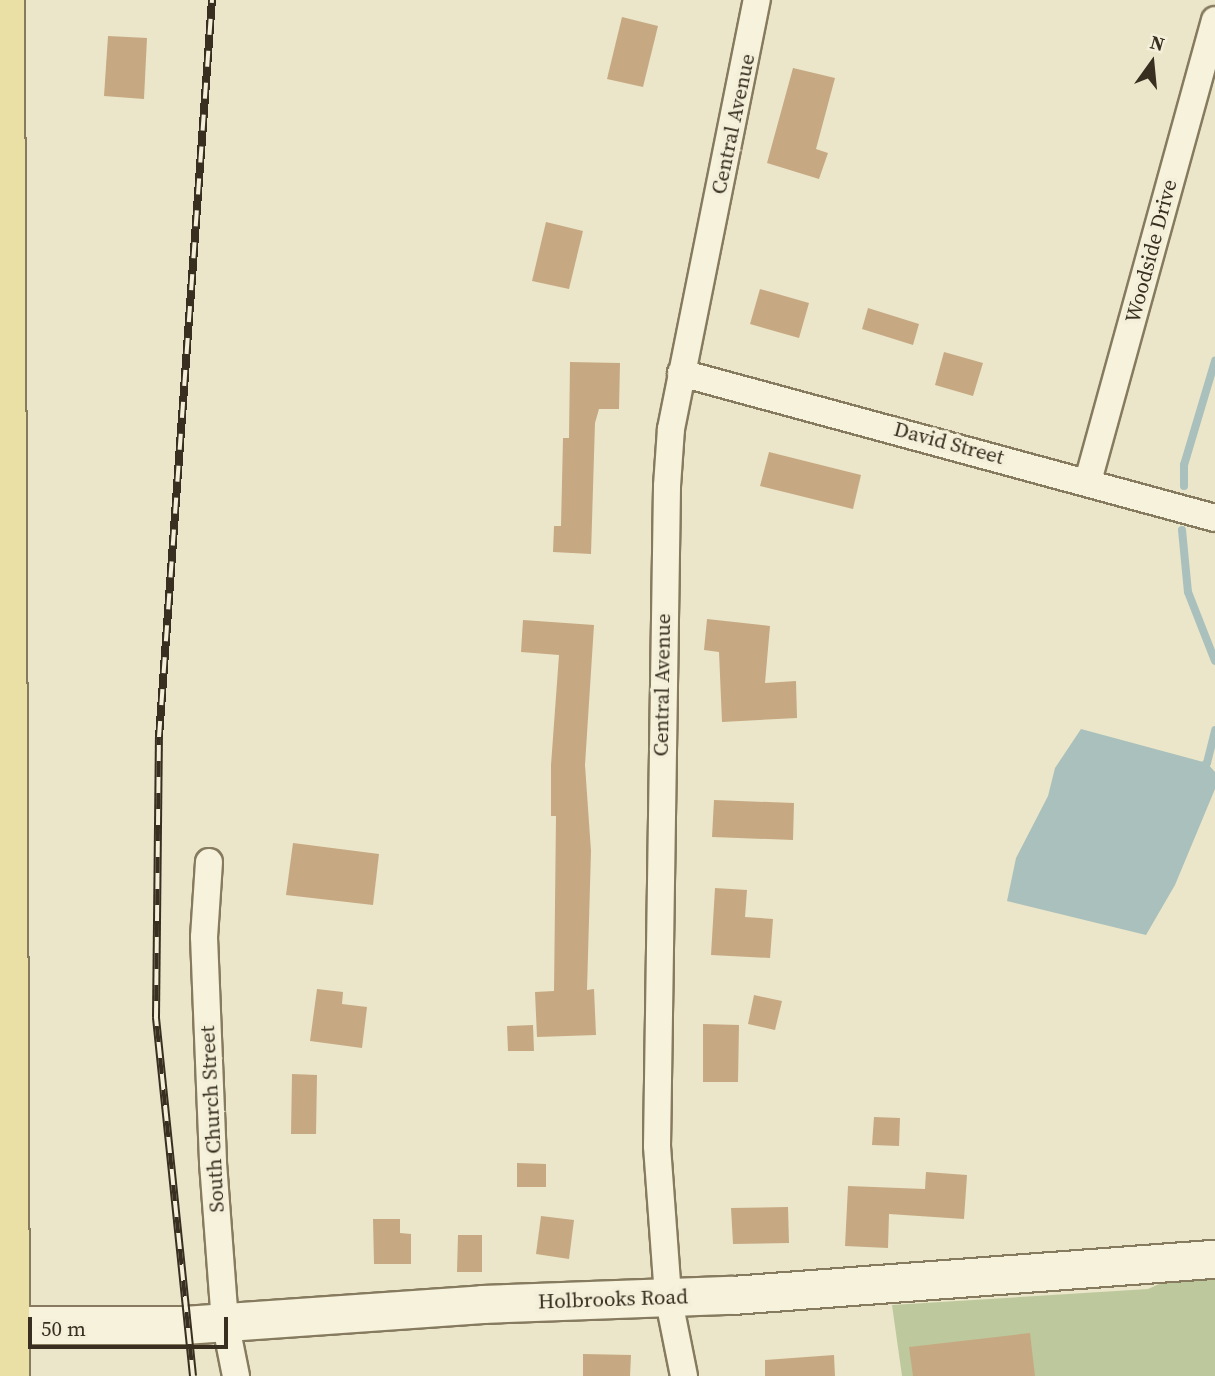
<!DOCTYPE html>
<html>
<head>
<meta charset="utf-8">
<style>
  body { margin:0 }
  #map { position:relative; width:1215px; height:1376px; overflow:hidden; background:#ebe6c9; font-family:"Source Serif 4",serif }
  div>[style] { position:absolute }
  .green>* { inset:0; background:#bdc99d }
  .water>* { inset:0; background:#a9c0bc }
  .stream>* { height:8px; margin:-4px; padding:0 4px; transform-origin:4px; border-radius:4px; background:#a9c0bc }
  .building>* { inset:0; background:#c6a982 }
  .roads { filter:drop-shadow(2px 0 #867a5f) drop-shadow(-2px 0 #867a5f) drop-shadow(0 2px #867a5f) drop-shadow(0 -2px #867a5f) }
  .street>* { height:26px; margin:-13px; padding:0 13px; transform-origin:13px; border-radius:13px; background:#f6f2db }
  .secondary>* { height:37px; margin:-18.5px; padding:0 18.5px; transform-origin:18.5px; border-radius:18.5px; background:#f6f2db }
  .primary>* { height:38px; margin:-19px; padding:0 19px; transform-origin:19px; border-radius:19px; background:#eadfa4 }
  .rail>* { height:8px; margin-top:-4px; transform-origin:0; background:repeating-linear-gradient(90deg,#f3efd8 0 16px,#382f21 0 32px); box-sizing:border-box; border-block:2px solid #382f21 }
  span { translate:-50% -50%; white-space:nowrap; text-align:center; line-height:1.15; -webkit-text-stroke:7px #f3efd8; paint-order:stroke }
  .street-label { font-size:21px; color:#382f21 }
  .north { position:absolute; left:1117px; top:28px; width:70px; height:70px; -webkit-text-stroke:5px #f3efd8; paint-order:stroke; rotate:15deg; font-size:19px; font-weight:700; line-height:28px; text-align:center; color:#382f21 }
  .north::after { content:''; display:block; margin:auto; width:24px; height:32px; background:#382f21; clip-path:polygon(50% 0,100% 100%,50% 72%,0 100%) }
  .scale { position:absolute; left:28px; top:1317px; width:200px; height:32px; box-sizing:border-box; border:4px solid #382f21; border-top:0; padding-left:9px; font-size:21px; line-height:24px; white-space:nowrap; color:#382f21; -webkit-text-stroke:5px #f3efd8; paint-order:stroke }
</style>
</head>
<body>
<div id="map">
  <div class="green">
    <i style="clip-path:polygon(1179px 1275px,1215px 1277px,1215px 1376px,902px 1376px,892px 1305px,1148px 1289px)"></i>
  </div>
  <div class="water">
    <i style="clip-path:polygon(1081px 729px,1207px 763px,1215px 772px,1215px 789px,1175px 885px,1146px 935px,1007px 901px,1016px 858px,1048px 796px,1055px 768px)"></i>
  </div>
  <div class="stream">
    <i style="left:1184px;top:486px;width:21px;rotate:-90deg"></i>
    <i style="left:1184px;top:465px;width:109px;rotate:-73.4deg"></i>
    <i style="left:1182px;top:530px;width:62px;rotate:84.5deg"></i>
    <i style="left:1188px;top:592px;width:74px;rotate:68.6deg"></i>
    <i style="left:1200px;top:769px;width:9px;rotate:-41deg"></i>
    <i style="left:1207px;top:763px;width:34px;rotate:-76deg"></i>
  </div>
  <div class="building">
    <i style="clip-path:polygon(622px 17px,658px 26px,643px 87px,607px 79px)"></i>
    <i style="clip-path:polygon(108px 36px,147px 38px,144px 99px,104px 96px)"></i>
    <i style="clip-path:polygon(793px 68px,835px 78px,816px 149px,828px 153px,819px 179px,767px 163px)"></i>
    <i style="clip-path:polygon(546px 222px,583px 231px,569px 289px,532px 281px)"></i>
    <i style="clip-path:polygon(760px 289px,809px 303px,799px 338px,750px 324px)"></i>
    <i style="clip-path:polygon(868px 308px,919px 324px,913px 345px,862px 329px)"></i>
    <i style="clip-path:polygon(944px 352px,983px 363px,973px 396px,935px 385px)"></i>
    <i style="clip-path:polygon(570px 362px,620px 363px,619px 409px,599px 409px,595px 423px,591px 554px,553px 552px,554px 526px,561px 526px,563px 438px,569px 438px)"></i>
    <i style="clip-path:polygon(769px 452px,861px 475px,853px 509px,760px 486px)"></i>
    <i style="clip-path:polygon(707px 619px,770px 626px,765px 683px,796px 681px,797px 718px,722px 722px,719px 652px,704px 650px)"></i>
    <i style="clip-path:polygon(523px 620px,594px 625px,585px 765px,591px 851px,587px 990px,594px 989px,596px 1035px,537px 1037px,535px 992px,554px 991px,556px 816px,551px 816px,551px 765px,559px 655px,521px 652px)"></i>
    <i style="clip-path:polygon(714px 800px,794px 803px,793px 840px,712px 837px)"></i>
    <i style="clip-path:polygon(293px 843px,379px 854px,373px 905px,286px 895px)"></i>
    <i style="clip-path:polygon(715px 888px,747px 890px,745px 917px,773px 919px,770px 958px,711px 955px)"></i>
    <i style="clip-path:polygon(317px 989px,343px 992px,342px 1004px,367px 1007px,362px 1048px,310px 1041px)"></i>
    <i style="clip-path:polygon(754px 995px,782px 1001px,775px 1030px,748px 1024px)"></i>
    <i style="clip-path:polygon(703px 1024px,739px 1025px,738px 1082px,703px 1082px)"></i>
    <i style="clip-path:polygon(533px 1025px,534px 1051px,508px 1051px,507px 1026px)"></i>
    <i style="clip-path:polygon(292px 1074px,317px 1075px,316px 1134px,291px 1134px)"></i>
    <i style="clip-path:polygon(874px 1117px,900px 1118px,899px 1146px,872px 1145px)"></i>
    <i style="clip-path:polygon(517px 1163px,546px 1164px,546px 1187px,517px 1187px)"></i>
    <i style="clip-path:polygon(926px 1172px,967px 1175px,964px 1219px,889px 1214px,888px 1248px,845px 1246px,848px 1186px,925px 1189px)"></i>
    <i style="clip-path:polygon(788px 1207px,789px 1243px,733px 1244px,731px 1208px)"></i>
    <i style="clip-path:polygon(541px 1216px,574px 1220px,569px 1259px,536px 1254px)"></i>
    <i style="clip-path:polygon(373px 1219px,400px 1219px,400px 1233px,411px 1234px,411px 1264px,374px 1264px)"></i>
    <i style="clip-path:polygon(458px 1235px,482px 1235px,482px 1272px,457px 1272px)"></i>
    <i style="clip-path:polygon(1030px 1333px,1035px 1376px,913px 1376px,909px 1347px)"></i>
    <i style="clip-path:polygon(583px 1354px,631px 1355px,630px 1376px,583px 1376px)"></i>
    <i style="clip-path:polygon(834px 1355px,835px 1376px,765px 1376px,765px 1360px)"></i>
  </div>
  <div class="roads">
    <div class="street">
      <i style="left:681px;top:373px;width:553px;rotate:15.19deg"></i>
      <i style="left:1088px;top:481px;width:478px;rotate:-74.6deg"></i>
      <i style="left:209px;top:862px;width:75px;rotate:93.8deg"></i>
      <i style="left:204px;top:937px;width:226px;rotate:87.7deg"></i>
      <i style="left:213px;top:1163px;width:158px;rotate:85.7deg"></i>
      <i style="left:225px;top:1321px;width:56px;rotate:78.7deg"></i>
      <i style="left:684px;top:1376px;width:82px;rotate:-101.3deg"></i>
      <i style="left:668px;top:1296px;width:150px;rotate:-94.2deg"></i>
      <i style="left:657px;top:1146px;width:660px;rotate:-89.13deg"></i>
      <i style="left:667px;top:486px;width:57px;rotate:-86deg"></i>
      <i style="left:671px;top:429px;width:438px;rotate:-78.7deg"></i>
    </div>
    <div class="secondary">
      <i style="left:9px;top:1325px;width:175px"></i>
      <i style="left:184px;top:1325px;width:299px;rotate:-4deg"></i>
      <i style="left:482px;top:1304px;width:250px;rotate:-2.1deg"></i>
      <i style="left:732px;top:1295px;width:484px;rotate:-4.3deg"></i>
    </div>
    <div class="primary">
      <i style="left:5px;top:0;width:1376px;rotate:89.79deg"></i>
    </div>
  </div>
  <div class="rail">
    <i style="left:193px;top:1376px;width:361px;rotate:-95.9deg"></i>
    <i style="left:156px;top:1017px;width:280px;rotate:-89.4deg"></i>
    <i style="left:159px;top:737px;width:739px;rotate:-85.89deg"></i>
  </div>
  <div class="street-label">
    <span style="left:733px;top:124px;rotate:-78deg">Central Avenue</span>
    <span style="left:1151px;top:251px;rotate:-75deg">Woodside Drive</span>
    <span style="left:949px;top:443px;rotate:15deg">David Street</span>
    <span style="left:662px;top:685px;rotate:-89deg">Central Avenue</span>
    <span style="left:212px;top:1119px;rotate:-93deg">South Church Street</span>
    <span style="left:613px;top:1299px;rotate:-2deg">Holbrooks Road</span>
  </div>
  <div class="north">N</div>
  <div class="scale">50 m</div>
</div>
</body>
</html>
